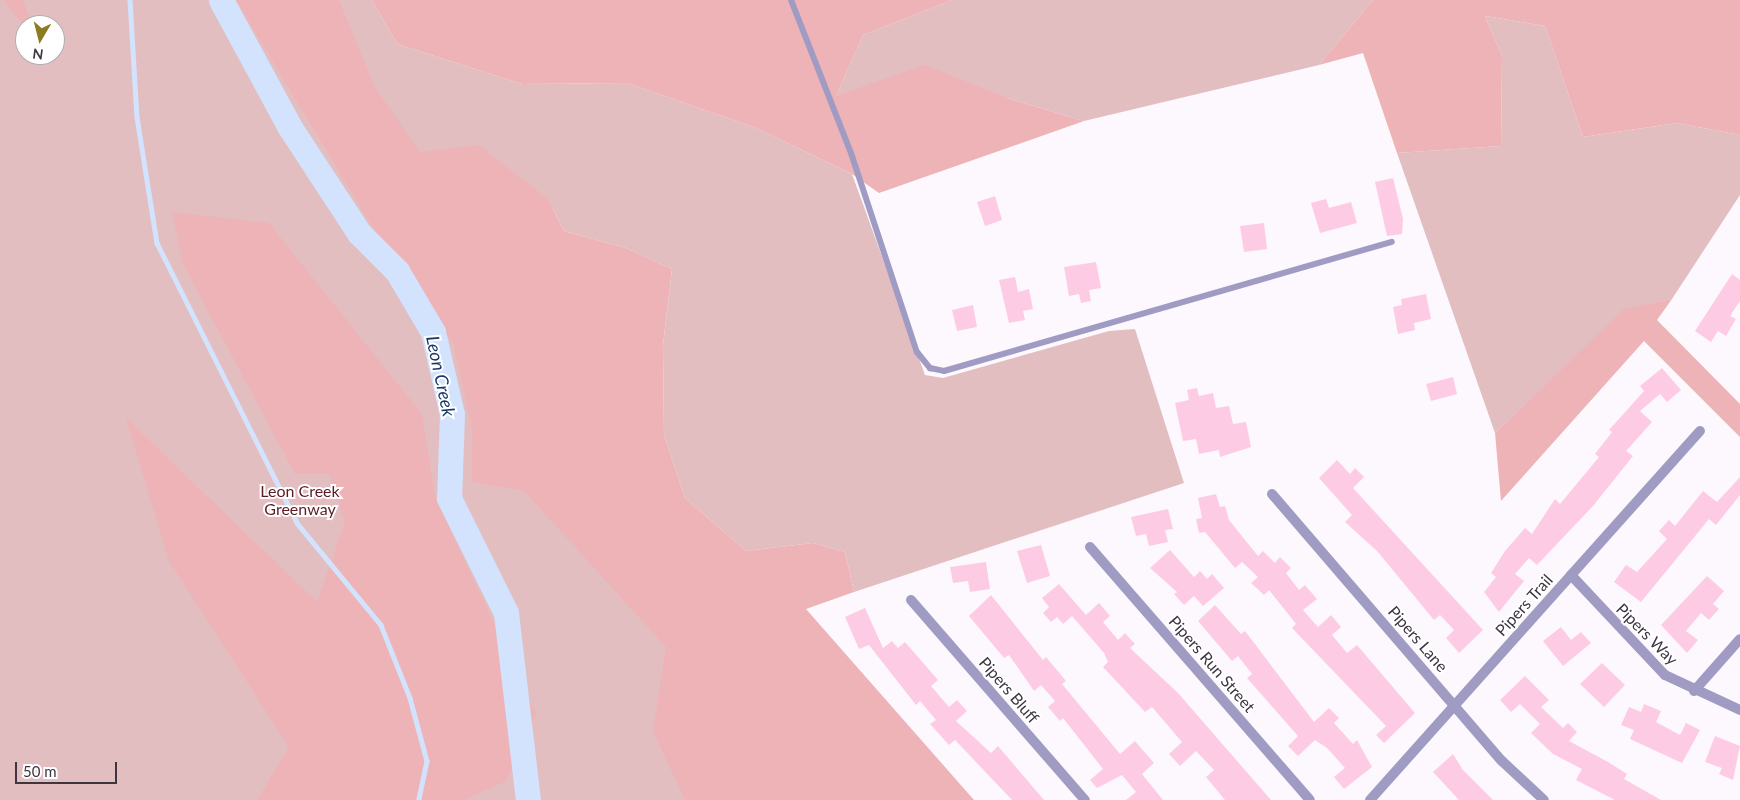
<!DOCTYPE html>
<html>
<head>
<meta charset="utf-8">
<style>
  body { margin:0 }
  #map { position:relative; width:1740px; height:800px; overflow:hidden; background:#fdf8fe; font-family:Lato,sans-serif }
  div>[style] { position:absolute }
  .green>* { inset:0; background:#e2bec0 }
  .forest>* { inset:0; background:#edb3b7 }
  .stream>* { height:4.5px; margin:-2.25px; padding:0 2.25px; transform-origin:2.25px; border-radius:2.25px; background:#d3e3fd }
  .river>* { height:25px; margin:-12.5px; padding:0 12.5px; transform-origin:12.5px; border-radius:12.5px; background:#d3e3fd }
  .building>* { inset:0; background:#fecbe5 }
  .lane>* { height:6px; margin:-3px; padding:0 3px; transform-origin:3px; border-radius:3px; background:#9f9bc2 }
  .street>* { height:10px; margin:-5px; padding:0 5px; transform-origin:5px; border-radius:5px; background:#9f9bc2 }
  span { translate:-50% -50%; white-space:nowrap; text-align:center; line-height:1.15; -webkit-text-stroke:4px #fff; paint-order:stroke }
  .park-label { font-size:16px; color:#5c1a25 }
  .street-label { font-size:16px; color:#3d3540 }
  .water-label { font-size:18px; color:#1a376b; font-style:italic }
  .north { position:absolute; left:15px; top:15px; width:50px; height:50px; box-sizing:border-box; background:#fff; border:1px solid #b1aeb3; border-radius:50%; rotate:188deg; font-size:14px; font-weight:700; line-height:20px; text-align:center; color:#3d3540 }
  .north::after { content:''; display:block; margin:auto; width:18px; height:22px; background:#8b7c21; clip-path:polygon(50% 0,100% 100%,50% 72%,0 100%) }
  .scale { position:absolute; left:15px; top:762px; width:102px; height:22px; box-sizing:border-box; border:2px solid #3d3540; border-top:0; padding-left:6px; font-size:15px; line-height:18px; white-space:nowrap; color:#3d3540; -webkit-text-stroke:4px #fff; paint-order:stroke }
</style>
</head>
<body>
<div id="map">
  <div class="green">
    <i style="clip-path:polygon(evenodd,0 0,372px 0,397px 44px,522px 84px,627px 83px,754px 127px,852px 174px,925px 375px,943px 378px,1109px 331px,1135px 329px,1184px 483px,854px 592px,845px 552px,813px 543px,746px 551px,685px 498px,664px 435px,663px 345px,672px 269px,626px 248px,564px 231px,548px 199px,708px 557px,974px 800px,0 800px,0 0,25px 25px,55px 25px,55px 55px,25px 55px,25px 25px)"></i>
    <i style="clip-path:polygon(952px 0,1373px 0,1319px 65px,1084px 121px,1007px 98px,836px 96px,863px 35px)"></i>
    <i style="clip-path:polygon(1485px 16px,1545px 26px,1583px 137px,1677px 123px,1740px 135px,1740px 195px,1672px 299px,1624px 310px,1495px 433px,1397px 153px,1501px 146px,1502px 56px)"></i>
  </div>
  <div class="forest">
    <i style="clip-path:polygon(4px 0,23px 0,32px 25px,25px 28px)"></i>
    <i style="clip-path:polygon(236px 0,339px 0,374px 86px,420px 152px,479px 145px,548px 199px,564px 231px,626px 248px,672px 269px,663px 345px,664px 435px,685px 498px,746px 551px,813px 543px,845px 552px,854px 592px,806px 609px,974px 800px,685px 800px,653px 731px,666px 647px,524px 491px,472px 482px,472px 428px,453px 343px,379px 238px)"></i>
    <i style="clip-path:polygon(372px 0,952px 0,863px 35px,836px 96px,925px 65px,1007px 98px,1084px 121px,879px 193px,852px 174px,754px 127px,627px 83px,522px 84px,397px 44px)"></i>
    <i style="clip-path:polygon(1373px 0,1740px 0,1740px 135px,1677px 123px,1583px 137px,1545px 26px,1485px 16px,1502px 56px,1501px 146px,1397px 153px,1363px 53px,1319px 65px)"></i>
    <i style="clip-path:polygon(172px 212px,269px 223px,422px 414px,435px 497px,536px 714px,506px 781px,464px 800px,257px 800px,289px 747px,169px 561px,126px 418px,317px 602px,345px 522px,329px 474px,295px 474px,183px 264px)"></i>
    <i style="clip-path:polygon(1672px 299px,1657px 320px,1740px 404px,1740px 437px,1644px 341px,1501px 501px,1495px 433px,1624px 309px)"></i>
  </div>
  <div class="stream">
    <i style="left:130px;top:0;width:117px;rotate:86.6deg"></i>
    <i style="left:137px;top:117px;width:128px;rotate:81deg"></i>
    <i style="left:157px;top:243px;width:313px;rotate:63.4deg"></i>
    <i style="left:297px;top:523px;width:132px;rotate:50.5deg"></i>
    <i style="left:381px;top:625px;width:79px;rotate:68.3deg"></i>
    <i style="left:410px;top:698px;width:65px;rotate:74.9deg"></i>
    <i style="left:427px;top:761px;width:40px;rotate:102deg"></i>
  </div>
  <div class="river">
    <i style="left:221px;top:0;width:143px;rotate:61.6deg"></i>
    <i style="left:289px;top:126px;width:128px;rotate:56.8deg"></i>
    <i style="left:359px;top:233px;width:54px;rotate:45deg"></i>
    <i style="left:397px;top:271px;width:71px;rotate:59.5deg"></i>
    <i style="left:433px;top:332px;width:84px;rotate:77deg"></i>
    <i style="left:452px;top:414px;width:84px;rotate:92deg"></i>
    <i style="left:449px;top:498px;width:128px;rotate:63.6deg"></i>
    <i style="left:506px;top:613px;width:188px;rotate:83.3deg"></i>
  </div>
  <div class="building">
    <i style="clip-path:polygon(1393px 178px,1403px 219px,1402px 234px,1387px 236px,1375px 182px)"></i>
    <i style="clip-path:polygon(995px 196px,1002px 220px,985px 226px,977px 202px)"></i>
    <i style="clip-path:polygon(1326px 199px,1329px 208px,1351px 202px,1357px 223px,1320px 233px,1311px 203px)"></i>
    <i style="clip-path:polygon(1264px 223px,1267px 249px,1244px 252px,1240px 226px)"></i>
    <i style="clip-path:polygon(1096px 262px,1101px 288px,1089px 290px,1091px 301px,1081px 303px,1079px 294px,1069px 296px,1064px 267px)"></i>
    <i style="clip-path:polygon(1732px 274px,1740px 280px,1740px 301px,1730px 316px,1736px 319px,1726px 336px,1718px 331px,1711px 342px,1695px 331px)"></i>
    <i style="clip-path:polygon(1015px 277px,1018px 292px,1029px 289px,1033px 309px,1023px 311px,1025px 320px,1009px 323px,999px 280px)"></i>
    <i style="clip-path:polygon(1426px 294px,1431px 319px,1414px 323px,1415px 330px,1398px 334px,1393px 307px,1402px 305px,1401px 299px)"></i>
    <i style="clip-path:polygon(973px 305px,977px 327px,957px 331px,952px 310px)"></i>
    <i style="clip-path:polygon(1662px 368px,1681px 390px,1667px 402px,1660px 394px,1640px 411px,1652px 422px,1626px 451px,1633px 456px,1593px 506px,1537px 565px,1529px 558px,1515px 574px,1524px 581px,1499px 612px,1484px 592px,1496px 577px,1491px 573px,1505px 551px,1525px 528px,1532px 534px,1555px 499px,1560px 504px,1599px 457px,1595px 454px,1612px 432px,1609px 430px,1644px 391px,1640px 386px)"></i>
    <i style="clip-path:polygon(1453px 377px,1457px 394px,1431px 401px,1426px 384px)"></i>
    <i style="clip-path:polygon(1197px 388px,1199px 396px,1213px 393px,1216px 408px,1229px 406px,1233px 424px,1246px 422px,1251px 447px,1220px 457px,1219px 450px,1199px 454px,1196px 439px,1183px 441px,1175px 403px,1189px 400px,1187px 390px)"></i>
    <i style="clip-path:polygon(1337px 460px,1350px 474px,1355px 468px,1364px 477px,1353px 488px,1483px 630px,1459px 653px,1446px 638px,1454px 630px,1440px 615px,1434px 620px,1377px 551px,1345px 522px,1352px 515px,1319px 478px)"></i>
    <i style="clip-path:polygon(1740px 477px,1740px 495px,1716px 525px,1709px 519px,1641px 602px,1614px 582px,1626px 565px,1637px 572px,1667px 539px,1659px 531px,1669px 520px,1675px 526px,1703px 491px,1717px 502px)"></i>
    <i style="clip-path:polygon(1216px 494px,1220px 507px,1225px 506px,1229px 520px,1258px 556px,1263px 551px,1275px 563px,1280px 557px,1291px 568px,1286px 573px,1299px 590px,1305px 585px,1317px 599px,1303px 610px,1318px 627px,1331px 615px,1341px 627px,1332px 635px,1347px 653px,1357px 645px,1415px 713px,1384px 743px,1376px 735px,1386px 726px,1292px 628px,1296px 624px,1269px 590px,1264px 595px,1251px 583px,1258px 577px,1242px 562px,1235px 568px,1205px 532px,1199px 533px,1196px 519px,1202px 518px,1198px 498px)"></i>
    <i style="clip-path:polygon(1168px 509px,1173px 529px,1165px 530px,1168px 542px,1149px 546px,1146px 534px,1136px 536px,1131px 517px)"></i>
    <i style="clip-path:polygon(1041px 545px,1050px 576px,1027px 583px,1017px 551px)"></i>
    <i style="clip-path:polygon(1170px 550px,1194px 577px,1200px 571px,1207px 579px,1212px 574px,1224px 588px,1203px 606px,1194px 596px,1184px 605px,1174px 594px,1177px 592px,1150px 568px)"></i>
    <i style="clip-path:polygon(986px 562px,990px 589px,970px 592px,968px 581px,953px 583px,950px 567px)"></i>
    <i style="clip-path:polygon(1707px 576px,1724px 591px,1713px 604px,1719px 609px,1709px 620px,1701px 613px,1686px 631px,1698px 640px,1687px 653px,1661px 625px)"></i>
    <i style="clip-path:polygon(1059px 584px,1086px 615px,1099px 603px,1110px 616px,1103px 622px,1118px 640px,1125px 633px,1135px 644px,1130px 648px,1178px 693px,1271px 800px,1225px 800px,1206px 777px,1214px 770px,1196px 751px,1180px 766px,1169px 754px,1182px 742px,1152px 707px,1145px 712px,1103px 667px,1108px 662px,1104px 653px,1072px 616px,1063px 624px,1057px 617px,1051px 622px,1043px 613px,1049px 607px,1042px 598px)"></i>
    <i style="clip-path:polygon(991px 595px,1043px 660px,1046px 657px,1066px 681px,1062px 684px,1120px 754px,1135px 741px,1154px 763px,1142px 774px,1163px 800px,1126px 800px,1136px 792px,1122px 775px,1097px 788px,1090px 780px,1103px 769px,1063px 718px,1060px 721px,1048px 707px,1055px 701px,1041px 685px,1034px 691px,1009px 655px,1004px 658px,969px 616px)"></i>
    <i style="clip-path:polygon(1215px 605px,1241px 634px,1245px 631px,1314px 722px,1329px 708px,1339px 718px,1334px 723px,1353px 744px,1357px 740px,1372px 767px,1344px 789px,1334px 777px,1345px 768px,1327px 748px,1315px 740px,1298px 756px,1288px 746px,1298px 736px,1247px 678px,1252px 674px,1238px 656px,1232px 661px,1198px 621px)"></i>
    <i style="clip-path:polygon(865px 608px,883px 648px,892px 641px,898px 648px,905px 642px,938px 680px,931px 686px,949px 707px,957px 700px,967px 711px,956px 721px,991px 753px,998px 746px,1044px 800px,1012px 800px,955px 740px,949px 745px,930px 724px,936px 720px,920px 701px,916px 705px,869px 645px,859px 649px,845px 617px)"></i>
    <i style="clip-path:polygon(1561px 627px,1571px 640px,1581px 632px,1591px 643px,1563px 666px,1543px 641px)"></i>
    <i style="clip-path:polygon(1602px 663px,1625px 685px,1604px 707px,1580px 684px)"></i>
    <i style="clip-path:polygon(1525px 676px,1549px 700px,1541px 707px,1563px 728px,1568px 723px,1577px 732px,1569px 741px,1608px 762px,1627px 774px,1624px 779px,1661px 800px,1615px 800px,1576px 780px,1582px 769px,1553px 754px,1531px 733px,1540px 724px,1520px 704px,1511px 712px,1500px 700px)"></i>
    <i style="clip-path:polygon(1644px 704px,1661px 711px,1656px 722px,1680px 735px,1686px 723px,1700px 730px,1682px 763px,1630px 739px,1634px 730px,1621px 725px,1629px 707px,1641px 712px)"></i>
    <i style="clip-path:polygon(1715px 736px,1740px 746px,1733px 780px,1719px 774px,1722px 768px,1705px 762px)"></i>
    <i style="clip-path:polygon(1453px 754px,1463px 770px,1493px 800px,1459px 800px,1433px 772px)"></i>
  </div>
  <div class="lane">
    <i style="left:791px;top:0;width:164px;rotate:68.6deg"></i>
    <i style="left:851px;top:153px;width:210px;rotate:71.7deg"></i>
    <i style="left:917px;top:352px;width:21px;rotate:51deg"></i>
    <i style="left:930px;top:368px;width:14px;rotate:12deg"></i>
    <i style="left:944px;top:371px;width:466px;rotate:-16.1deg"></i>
  </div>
  <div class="street">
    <i style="left:1272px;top:494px;width:352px;rotate:49.3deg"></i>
    <i style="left:1502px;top:761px;width:57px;rotate:42.9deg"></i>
    <i style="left:1090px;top:547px;width:335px;rotate:49deg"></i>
    <i style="left:1571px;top:575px;width:137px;rotate:46.8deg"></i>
    <i style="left:1665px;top:675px;width:83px;rotate:25deg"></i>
    <i style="left:911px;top:600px;width:265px;rotate:49deg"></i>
    <i style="left:1694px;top:691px;width:69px;rotate:-48.5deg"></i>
    <i style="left:1370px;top:800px;width:495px;rotate:-48.2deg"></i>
  </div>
  <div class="park-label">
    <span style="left:300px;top:500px">Leon Creek<br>Greenway</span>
  </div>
  <div class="street-label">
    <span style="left:1524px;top:605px;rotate:-48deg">Pipers Trail</span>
    <span style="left:1647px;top:634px;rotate:45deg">Pipers Way</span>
    <span style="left:1418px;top:639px;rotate:49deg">Pipers Lane</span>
    <span style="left:1212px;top:664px;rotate:49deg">Pipers Run Street</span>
    <span style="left:1009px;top:690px;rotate:49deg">Pipers Bluff</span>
  </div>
  <div class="water-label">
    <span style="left:441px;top:376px;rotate:78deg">Leon Creek</span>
  </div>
  <div class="north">N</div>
  <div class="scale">50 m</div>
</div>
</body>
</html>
